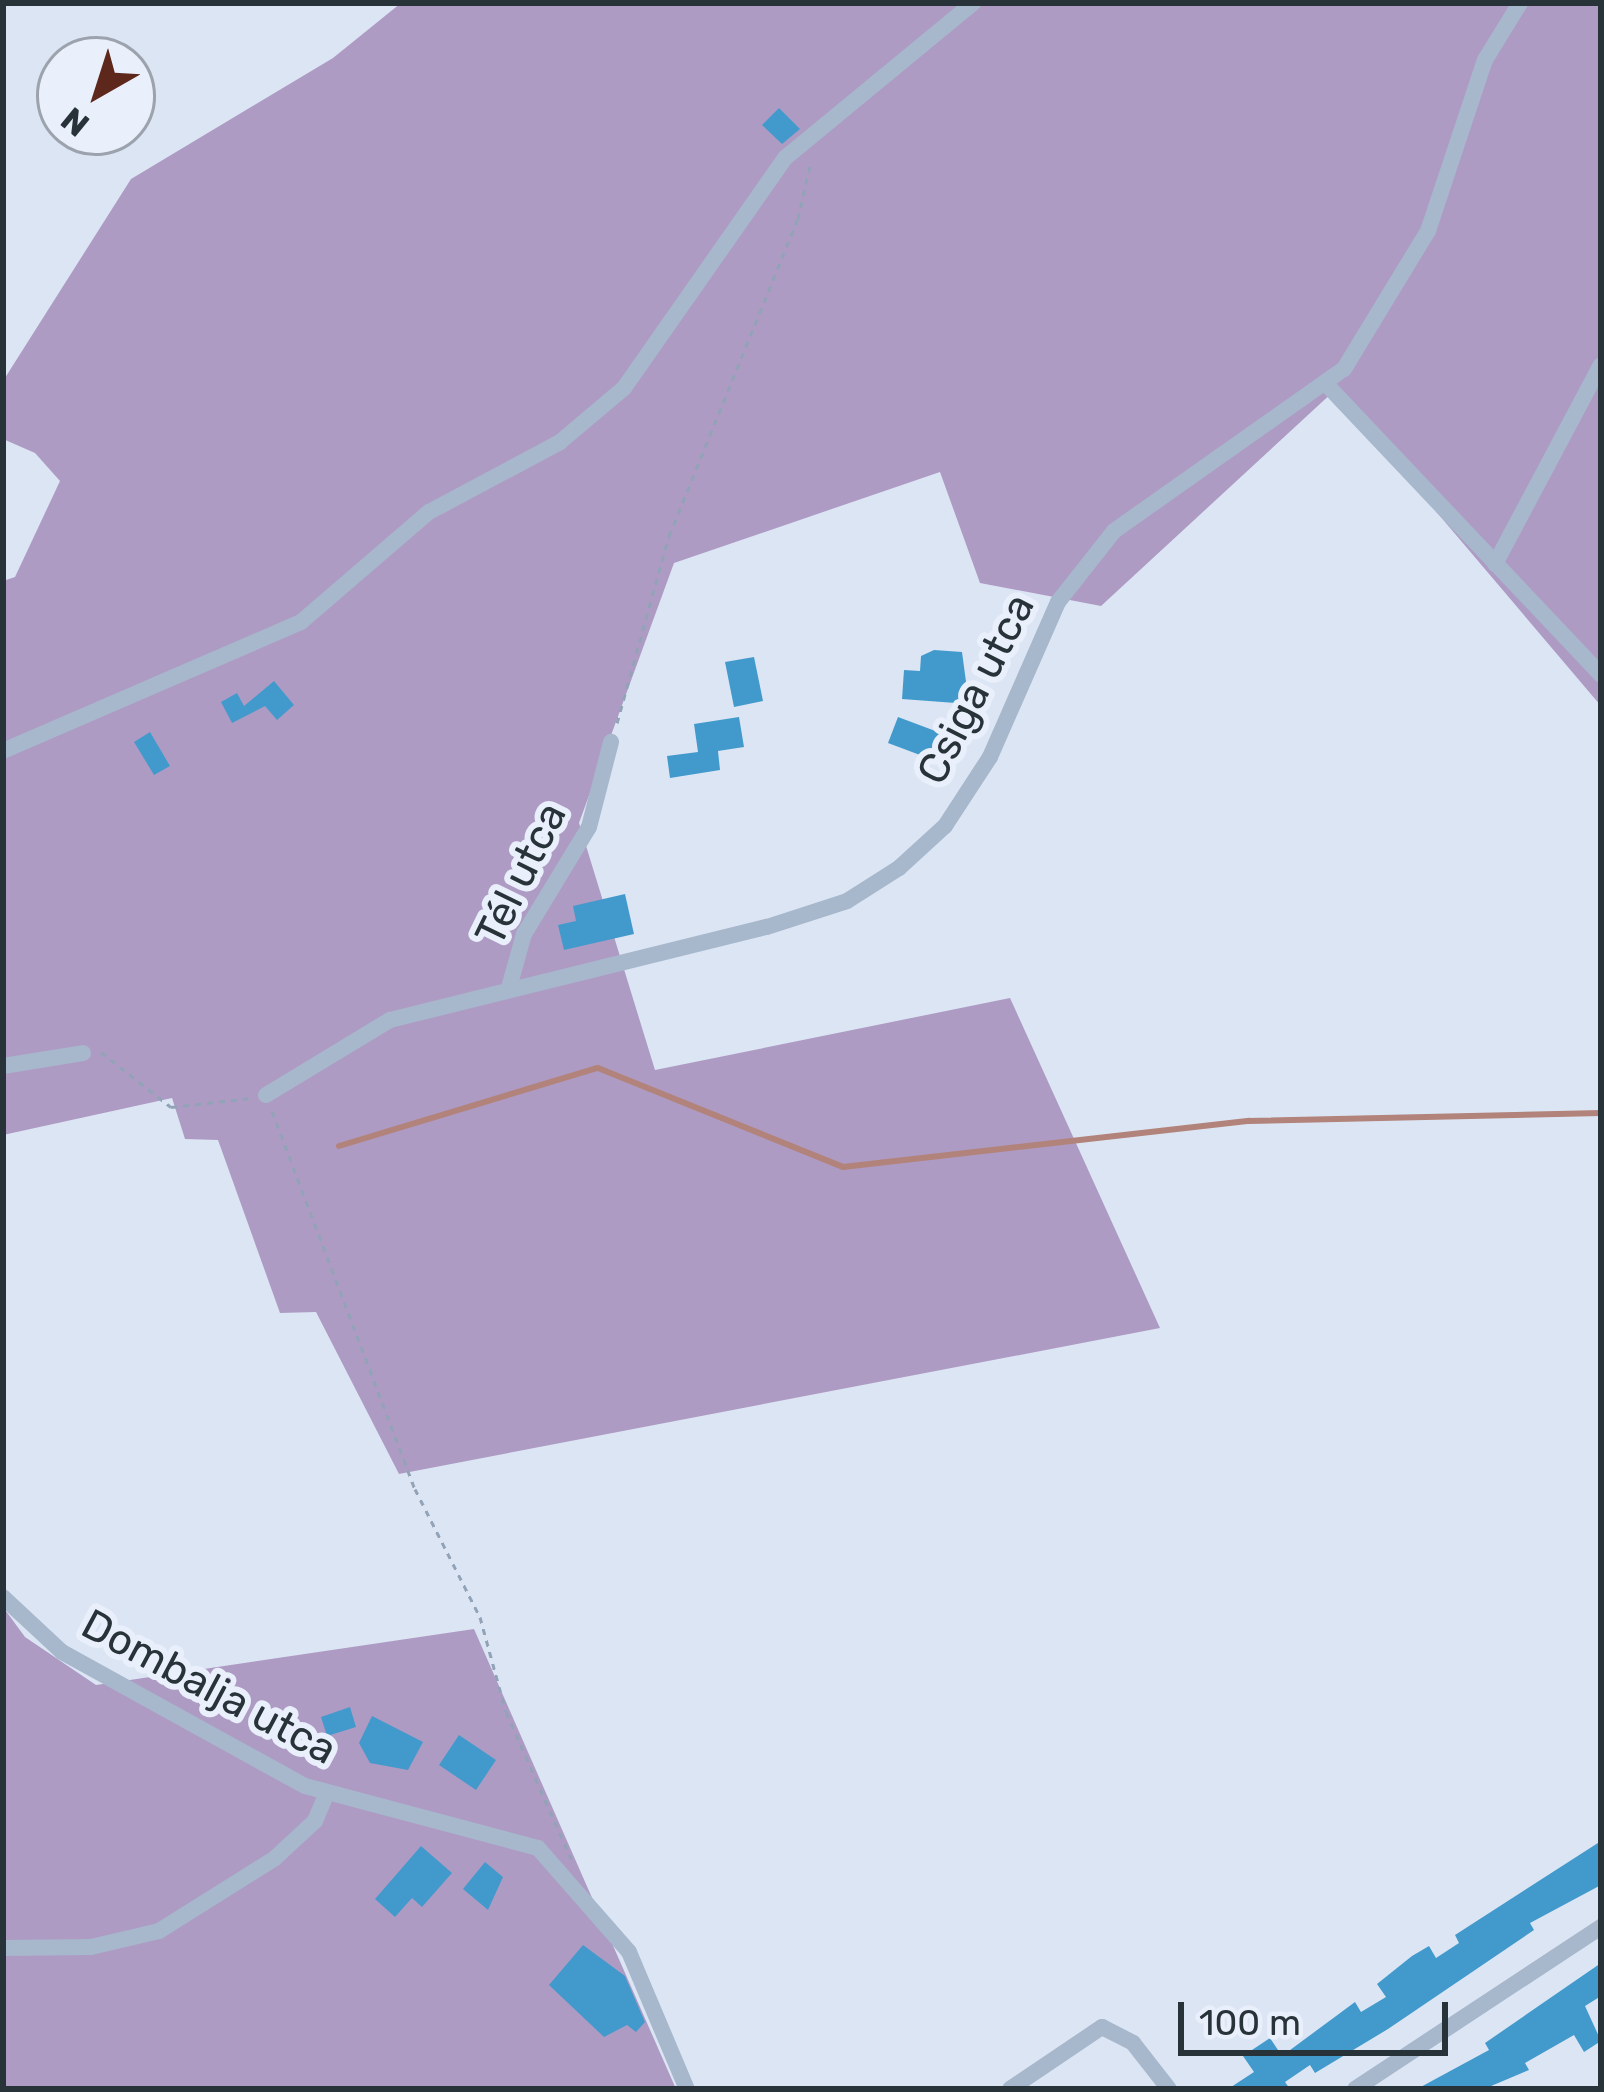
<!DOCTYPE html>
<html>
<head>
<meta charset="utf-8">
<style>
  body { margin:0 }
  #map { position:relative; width:1604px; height:2092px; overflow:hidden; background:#dce5f4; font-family:Rubik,sans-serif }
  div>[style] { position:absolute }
  .green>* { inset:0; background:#ae9bc4 }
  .stream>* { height:6px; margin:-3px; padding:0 3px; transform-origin:3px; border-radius:3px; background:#b2837a }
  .building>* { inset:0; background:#429acc }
  .path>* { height:3px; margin-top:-1.5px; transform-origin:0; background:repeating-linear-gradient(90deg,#92a3b8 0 6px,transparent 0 12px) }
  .street>* { height:16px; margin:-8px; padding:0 8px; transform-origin:8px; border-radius:8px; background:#a7b7cc }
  span { translate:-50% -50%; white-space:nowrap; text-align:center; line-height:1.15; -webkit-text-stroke:12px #e9effb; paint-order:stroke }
  .street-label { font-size:42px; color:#283239 }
  .frame { position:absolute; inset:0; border:6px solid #283239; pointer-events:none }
  .north { position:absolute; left:36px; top:36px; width:120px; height:120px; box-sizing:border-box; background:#e9effb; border:3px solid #9ca3ad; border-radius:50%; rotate:219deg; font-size:33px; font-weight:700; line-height:48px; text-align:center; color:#283239 }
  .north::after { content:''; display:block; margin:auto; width:42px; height:54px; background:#5d271b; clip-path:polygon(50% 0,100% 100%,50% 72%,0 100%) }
  .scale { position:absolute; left:1178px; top:2002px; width:270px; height:54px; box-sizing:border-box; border:6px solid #283239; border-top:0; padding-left:15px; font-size:36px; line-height:42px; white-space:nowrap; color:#283239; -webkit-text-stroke:9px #e9effb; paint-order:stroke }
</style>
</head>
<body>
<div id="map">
  <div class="green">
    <i style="clip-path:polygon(401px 3px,1601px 3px,1601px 706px,1334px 391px,1101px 606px,980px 583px,940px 472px,674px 563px,579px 823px,655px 1070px,1010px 998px,1160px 1328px,399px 1474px,316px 1312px,280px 1313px,218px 1140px,185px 1139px,172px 1098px,3px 1135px,3px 581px,15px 577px,60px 481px,35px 453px,3px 439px,3px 381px,131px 179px,333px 58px)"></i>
    <i style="clip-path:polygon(3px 1607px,25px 1637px,96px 1685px,474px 1629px,676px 2089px,3px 2089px)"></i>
  </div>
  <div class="stream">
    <i style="left:339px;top:1146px;width:270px;rotate:-16.8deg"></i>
    <i style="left:598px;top:1068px;width:264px;rotate:22deg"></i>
    <i style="left:843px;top:1167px;width:409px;rotate:-6.5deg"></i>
    <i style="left:1249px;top:1121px;width:352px;rotate:-1.3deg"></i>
  </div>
  <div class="building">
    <i style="clip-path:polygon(779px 108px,800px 129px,782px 144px,762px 125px)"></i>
    <i style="clip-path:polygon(934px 650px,962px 652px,969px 704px,902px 699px,904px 670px,920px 671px,921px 656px)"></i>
    <i style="clip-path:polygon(754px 657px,763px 701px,734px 707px,725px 662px)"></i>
    <i style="clip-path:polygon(274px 681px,294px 705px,277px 720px,265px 706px,232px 723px,221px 702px,237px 693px,244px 706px)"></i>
    <i style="clip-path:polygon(739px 717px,744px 747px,718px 751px,720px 770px,670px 778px,667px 756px,698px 752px,694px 724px)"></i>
    <i style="clip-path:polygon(898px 717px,954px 738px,944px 764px,888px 743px)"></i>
    <i style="clip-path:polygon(150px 732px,170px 766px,154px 775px,134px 742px)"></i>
    <i style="clip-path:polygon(625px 894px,634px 934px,564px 950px,558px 925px,576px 921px,573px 906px)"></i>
    <i style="clip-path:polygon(350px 1707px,356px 1727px,327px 1736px,321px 1717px)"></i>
    <i style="clip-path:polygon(372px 1716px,423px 1742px,408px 1770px,370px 1763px,359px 1743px)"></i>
    <i style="clip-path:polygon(459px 1735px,496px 1760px,476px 1790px,439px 1765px)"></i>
    <i style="clip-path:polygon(1601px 1841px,1601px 1885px,1530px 1923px,1534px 1930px,1388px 2029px,1315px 2073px,1310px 2065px,1285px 2082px,1290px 2089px,1228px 2089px,1254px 2072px,1243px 2056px,1270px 2038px,1282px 2056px,1355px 2002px,1361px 2012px,1386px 1997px,1377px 1984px,1412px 1956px,1429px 1946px,1436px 1958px,1459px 1943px,1455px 1935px)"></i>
    <i style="clip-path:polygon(421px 1846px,452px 1873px,422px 1907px,412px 1898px,395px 1917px,375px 1899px)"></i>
    <i style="clip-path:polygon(485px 1862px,503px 1877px,488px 1910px,463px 1889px)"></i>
    <i style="clip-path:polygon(583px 1945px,625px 1976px,645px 2022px,636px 2032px,627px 2025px,604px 2037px,549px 1985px)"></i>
    <i style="clip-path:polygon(1601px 1963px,1601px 1996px,1585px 2006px,1601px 2041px,1584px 2052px,1574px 2035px,1525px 2063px,1529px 2070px,1484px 2089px,1417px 2089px,1489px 2050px,1485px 2043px)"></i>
  </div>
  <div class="path">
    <i style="left:617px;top:723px;width:194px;rotate:-74.5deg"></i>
    <i style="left:669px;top:536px;width:342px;rotate:-67.9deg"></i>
    <i style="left:798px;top:219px;width:59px;rotate:-77.4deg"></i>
    <i style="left:101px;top:1052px;width:89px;rotate:38.2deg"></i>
    <i style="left:171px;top:1107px;width:80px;rotate:-6.5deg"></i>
    <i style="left:272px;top:1111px;width:404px;rotate:69.3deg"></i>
    <i style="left:415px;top:1489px;width:144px;rotate:63.1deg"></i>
    <i style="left:480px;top:1617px;width:98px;rotate:74.7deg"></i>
    <i style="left:506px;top:1712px;width:161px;rotate:66.1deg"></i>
  </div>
  <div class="street">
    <i style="left:1326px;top:384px;width:400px;rotate:46.6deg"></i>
    <i style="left:1495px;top:564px;width:225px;rotate:-62deg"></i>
    <i style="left:3px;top:751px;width:325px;rotate:-23.4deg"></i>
    <i style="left:301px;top:622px;width:169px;rotate:-40.7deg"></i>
    <i style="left:429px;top:512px;width:149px;rotate:-28.1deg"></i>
    <i style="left:560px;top:442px;width:84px;rotate:-40.2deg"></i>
    <i style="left:624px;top:388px;width:281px;rotate:-55deg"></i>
    <i style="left:785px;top:158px;width:244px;rotate:-39.5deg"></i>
    <i style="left:510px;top:984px;width:52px;rotate:-74.4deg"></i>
    <i style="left:524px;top:934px;width:125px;rotate:-58.7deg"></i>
    <i style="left:589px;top:827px;width:88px;rotate:-75.5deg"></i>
    <i style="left:3px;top:1066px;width:81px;rotate:-9.2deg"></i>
    <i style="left:266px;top:1095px;width:145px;rotate:-31.2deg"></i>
    <i style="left:390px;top:1020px;width:388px;rotate:-13.9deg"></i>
    <i style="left:767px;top:927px;width:84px;rotate:-18deg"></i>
    <i style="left:847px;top:901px;width:62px;rotate:-32.4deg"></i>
    <i style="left:899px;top:868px;width:62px;rotate:-42.4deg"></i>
    <i style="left:945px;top:826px;width:82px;rotate:-56.9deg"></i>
    <i style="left:990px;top:757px;width:169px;rotate:-66.3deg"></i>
    <i style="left:1058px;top:602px;width:90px;rotate:-51.7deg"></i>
    <i style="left:1114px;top:531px;width:281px;rotate:-35.2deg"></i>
    <i style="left:1344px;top:369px;width:162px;rotate:-58.7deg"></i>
    <i style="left:1428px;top:231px;width:180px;rotate:-71.6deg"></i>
    <i style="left:1485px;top:60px;width:67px;rotate:-58.4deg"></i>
    <i style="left:3px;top:1597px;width:81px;rotate:43deg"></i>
    <i style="left:62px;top:1652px;width:277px;rotate:28.9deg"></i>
    <i style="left:305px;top:1786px;width:241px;rotate:14.9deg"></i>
    <i style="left:538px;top:1848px;width:138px;rotate:48.8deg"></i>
    <i style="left:629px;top:1952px;width:149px;rotate:67.1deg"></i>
    <i style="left:3px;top:1948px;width:88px;rotate:-0.7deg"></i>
    <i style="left:91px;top:1947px;width:70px;rotate:-13.2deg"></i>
    <i style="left:159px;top:1931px;width:136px;rotate:-32.1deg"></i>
    <i style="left:274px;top:1859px;width:56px;rotate:-42.8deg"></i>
    <i style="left:315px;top:1821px;width:30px;rotate:-67deg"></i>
    <i style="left:1010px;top:2089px;width:111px;rotate:-34deg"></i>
    <i style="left:1102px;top:2027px;width:35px;rotate:27deg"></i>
    <i style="left:1133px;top:2043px;width:58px;rotate:52deg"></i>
    <i style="left:1355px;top:2089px;width:295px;rotate:-33.4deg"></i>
  </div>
  <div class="street-label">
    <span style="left:976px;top:689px;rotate:-63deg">Csiga utca</span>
    <span style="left:521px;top:874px;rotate:-64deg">Tél utca</span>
    <span style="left:209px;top:1687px;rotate:28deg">Dombalja utca</span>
  </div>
  <div class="frame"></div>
  <div class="north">N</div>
  <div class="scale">100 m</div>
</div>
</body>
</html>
